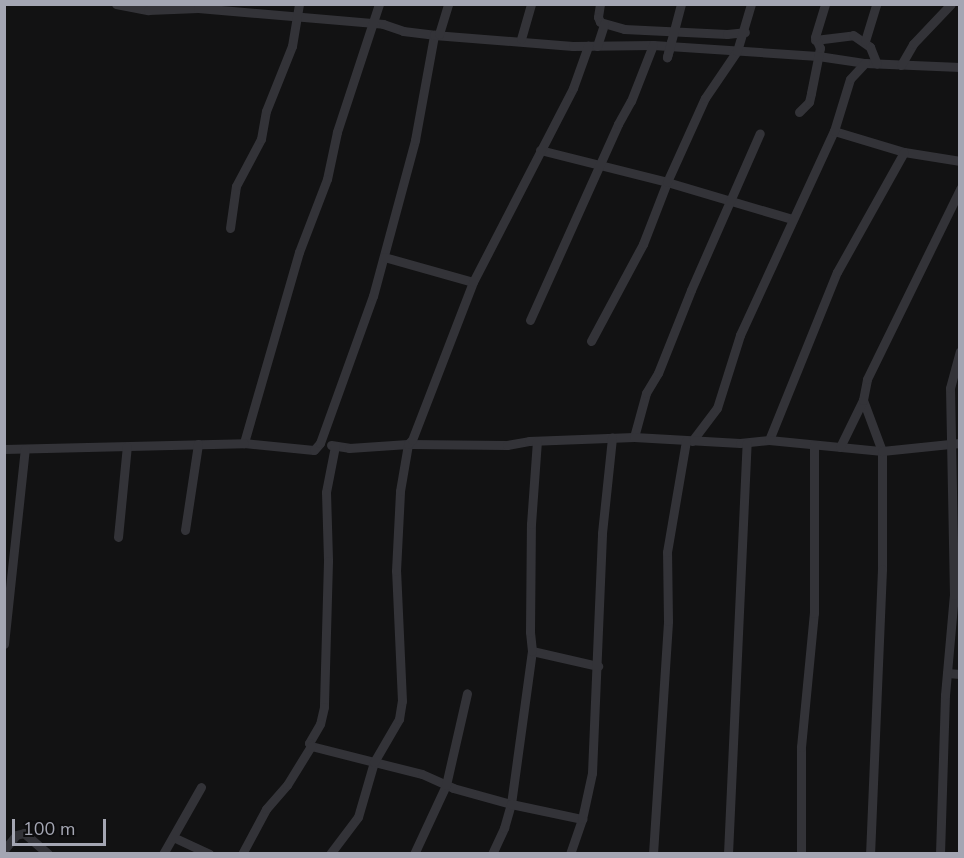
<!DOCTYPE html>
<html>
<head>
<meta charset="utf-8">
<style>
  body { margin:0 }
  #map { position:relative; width:964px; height:858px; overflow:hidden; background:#121213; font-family:"Nunito Sans",sans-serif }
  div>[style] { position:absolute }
  .minor>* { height:9px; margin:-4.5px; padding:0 4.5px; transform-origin:4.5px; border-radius:4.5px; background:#333338 }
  span { translate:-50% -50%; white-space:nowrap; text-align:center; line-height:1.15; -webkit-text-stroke:4.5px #0d0d0e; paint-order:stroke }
  .frame { position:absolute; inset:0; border:6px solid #a4a6b3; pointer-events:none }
  .scale { position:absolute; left:12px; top:819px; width:94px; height:27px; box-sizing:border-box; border:3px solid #a4a6b3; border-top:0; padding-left:8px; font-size:18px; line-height:21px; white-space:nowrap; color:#a4a6b3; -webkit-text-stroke:4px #0d0d0e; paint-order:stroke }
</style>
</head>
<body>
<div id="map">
  <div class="minor">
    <i style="left:116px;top:4px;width:33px;rotate:11deg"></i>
    <i style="left:148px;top:10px;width:50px;rotate:-2.3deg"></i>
    <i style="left:198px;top:8px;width:186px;rotate:4.9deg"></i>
    <i style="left:383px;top:24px;width:21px;rotate:19deg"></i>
    <i style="left:403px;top:31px;width:31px;rotate:7deg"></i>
    <i style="left:434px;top:35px;width:139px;rotate:4.5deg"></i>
    <i style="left:573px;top:46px;width:80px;rotate:-0.7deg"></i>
    <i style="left:653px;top:45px;width:165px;rotate:3.8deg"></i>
    <i style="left:818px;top:56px;width:48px;rotate:8.5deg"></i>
    <i style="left:865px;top:63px;width:95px;rotate:2.4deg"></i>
    <i style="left:379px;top:4px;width:135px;rotate:108.2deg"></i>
    <i style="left:337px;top:132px;width:48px;rotate:102deg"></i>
    <i style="left:327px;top:179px;width:78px;rotate:111deg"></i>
    <i style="left:299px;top:252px;width:199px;rotate:106.1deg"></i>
    <i style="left:244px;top:443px;width:70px;rotate:5.7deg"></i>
    <i style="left:314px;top:450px;width:9px;rotate:-49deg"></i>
    <i style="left:320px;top:443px;width:156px;rotate:-70.2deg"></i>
    <i style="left:373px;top:296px;width:162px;rotate:-74.9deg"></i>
    <i style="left:415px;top:140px;width:107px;rotate:-79.7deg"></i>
    <i style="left:434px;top:35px;width:5px;rotate:-11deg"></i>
    <i style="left:439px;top:34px;width:31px;rotate:-73deg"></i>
    <i style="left:600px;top:4px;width:13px;rotate:99deg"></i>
    <i style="left:598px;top:17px;width:5px;rotate:68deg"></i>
    <i style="left:600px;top:22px;width:25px;rotate:16deg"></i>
    <i style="left:624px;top:29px;width:103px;rotate:2.8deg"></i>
    <i style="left:727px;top:34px;width:18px;rotate:-6deg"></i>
    <i style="left:521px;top:39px;width:36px;rotate:-74deg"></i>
    <i style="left:815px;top:40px;width:38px;rotate:-7deg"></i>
    <i style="left:853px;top:35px;width:21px;rotate:35deg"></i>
    <i style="left:870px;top:47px;width:18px;rotate:68deg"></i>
    <i style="left:865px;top:41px;width:39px;rotate:-73deg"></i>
    <i style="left:671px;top:42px;width:16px;rotate:105deg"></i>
    <i style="left:667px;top:57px;width:55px;rotate:-75.2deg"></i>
    <i style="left:597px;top:46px;width:23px;rotate:-72deg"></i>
    <i style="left:901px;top:65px;width:24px;rotate:-60deg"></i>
    <i style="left:913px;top:44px;width:55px;rotate:-46.5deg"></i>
    <i style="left:799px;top:112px;width:14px;rotate:-45deg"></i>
    <i style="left:809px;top:102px;width:9px;rotate:-77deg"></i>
    <i style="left:811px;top:93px;width:46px;rotate:-78.7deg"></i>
    <i style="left:820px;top:48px;width:12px;rotate:-114deg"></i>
    <i style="left:815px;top:37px;width:34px;rotate:-73deg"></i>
    <i style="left:834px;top:131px;width:73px;rotate:16.7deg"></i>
    <i style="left:904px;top:152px;width:57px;rotate:9.1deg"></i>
    <i style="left:540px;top:150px;width:131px;rotate:14.1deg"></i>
    <i style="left:667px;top:182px;width:130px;rotate:16.5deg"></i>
    <i style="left:230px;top:228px;width:42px;rotate:-81.9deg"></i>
    <i style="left:236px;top:186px;width:53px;rotate:-62deg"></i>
    <i style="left:261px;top:139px;width:28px;rotate:-80deg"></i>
    <i style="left:266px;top:111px;width:70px;rotate:-68.2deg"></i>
    <i style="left:292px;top:46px;width:43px;rotate:-80.5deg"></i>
    <i style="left:384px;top:257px;width:92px;rotate:15.7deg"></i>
    <i style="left:530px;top:320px;width:215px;rotate:-65.8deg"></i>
    <i style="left:618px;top:124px;width:26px;rotate:-61deg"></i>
    <i style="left:631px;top:101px;width:60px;rotate:-68.6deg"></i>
    <i style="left:591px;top:341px;width:110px;rotate:-61.8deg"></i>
    <i style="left:643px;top:244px;width:66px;rotate:-68.8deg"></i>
    <i style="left:667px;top:182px;width:92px;rotate:-65.7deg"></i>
    <i style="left:705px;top:98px;width:57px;rotate:-55.8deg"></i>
    <i style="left:737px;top:51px;width:49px;rotate:-73.4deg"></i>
    <i style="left:863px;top:400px;width:54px;rotate:69.6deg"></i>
    <i style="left:882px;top:451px;width:118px;rotate:90deg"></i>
    <i style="left:882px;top:569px;width:285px;rotate:92.4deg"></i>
    <i style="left:634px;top:437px;width:46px;rotate:-74.7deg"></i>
    <i style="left:646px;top:393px;width:23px;rotate:-59deg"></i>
    <i style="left:658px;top:373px;width:89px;rotate:-68.3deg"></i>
    <i style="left:691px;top:290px;width:171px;rotate:-66.3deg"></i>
    <i style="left:769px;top:440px;width:181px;rotate:-68deg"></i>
    <i style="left:837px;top:272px;width:137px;rotate:-60.8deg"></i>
    <i style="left:692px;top:441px;width:41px;rotate:-52.9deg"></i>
    <i style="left:717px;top:408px;width:77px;rotate:-72.5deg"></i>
    <i style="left:740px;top:335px;width:225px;rotate:-65.3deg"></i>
    <i style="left:834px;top:131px;width:54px;rotate:-72.9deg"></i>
    <i style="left:850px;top:79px;width:22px;rotate:-47deg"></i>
    <i style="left:331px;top:445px;width:18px;rotate:9deg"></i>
    <i style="left:349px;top:448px;width:59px;rotate:-3.9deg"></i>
    <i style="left:408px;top:444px;width:99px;rotate:0.6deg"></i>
    <i style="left:507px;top:445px;width:22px;rotate:-10deg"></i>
    <i style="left:529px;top:441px;width:105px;rotate:-2.2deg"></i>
    <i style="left:634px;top:437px;width:106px;rotate:3.2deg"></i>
    <i style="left:740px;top:443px;width:29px;rotate:-6deg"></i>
    <i style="left:769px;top:440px;width:114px;rotate:5.6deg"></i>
    <i style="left:882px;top:451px;width:78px;rotate:-5.9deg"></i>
    <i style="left:335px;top:446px;width:47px;rotate:101.1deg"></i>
    <i style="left:326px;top:492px;width:69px;rotate:88.3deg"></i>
    <i style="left:328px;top:561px;width:146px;rotate:91.6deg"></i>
    <i style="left:324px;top:707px;width:17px;rotate:103deg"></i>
    <i style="left:320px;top:724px;width:22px;rotate:120deg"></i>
    <i style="left:309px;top:743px;width:4px;rotate:56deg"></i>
    <i style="left:311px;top:746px;width:114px;rotate:14.2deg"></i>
    <i style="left:422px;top:774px;width:34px;rotate:24deg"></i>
    <i style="left:453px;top:788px;width:60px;rotate:15.4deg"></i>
    <i style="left:511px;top:804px;width:154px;rotate:-82.2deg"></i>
    <i style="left:532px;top:651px;width:68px;rotate:12.8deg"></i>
    <i style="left:840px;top:447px;width:52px;rotate:-63.9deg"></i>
    <i style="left:863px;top:400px;width:21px;rotate:-79deg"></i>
    <i style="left:867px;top:379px;width:212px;rotate:-63.9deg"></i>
    <i style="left:4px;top:449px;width:240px;rotate:-1.4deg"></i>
    <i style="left:185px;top:530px;width:87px;rotate:-81.4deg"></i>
    <i style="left:118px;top:537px;width:91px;rotate:-84.4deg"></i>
    <i style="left:4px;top:644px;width:196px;rotate:-83.9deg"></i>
    <i style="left:532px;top:651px;width:19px;rotate:-96deg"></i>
    <i style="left:530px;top:632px;width:108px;rotate:-89.5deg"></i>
    <i style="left:531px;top:524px;width:83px;rotate:-85.9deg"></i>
    <i style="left:947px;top:673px;width:13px;rotate:4deg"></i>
    <i style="left:173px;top:837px;width:40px;rotate:25deg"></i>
    <i style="left:4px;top:850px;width:19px;rotate:-51deg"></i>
    <i style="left:16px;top:835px;width:8px;rotate:-14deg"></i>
    <i style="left:24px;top:833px;width:32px;rotate:41deg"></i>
    <i style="left:163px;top:854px;width:77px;rotate:-60.4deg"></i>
    <i style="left:242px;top:854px;width:51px;rotate:-61.9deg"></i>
    <i style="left:266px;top:809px;width:32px;rotate:-49deg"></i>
    <i style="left:287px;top:785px;width:46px;rotate:-58.4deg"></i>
    <i style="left:330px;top:854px;width:46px;rotate:-52.9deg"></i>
    <i style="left:358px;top:817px;width:57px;rotate:-73.8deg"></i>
    <i style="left:374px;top:762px;width:50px;rotate:-59.8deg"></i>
    <i style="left:399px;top:719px;width:18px;rotate:-81deg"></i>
    <i style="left:402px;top:701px;width:130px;rotate:-92.6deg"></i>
    <i style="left:396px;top:571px;width:80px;rotate:-87.1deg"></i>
    <i style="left:400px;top:491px;width:48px;rotate:-80.3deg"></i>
    <i style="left:408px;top:444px;width:6px;rotate:-45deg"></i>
    <i style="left:412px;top:440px;width:169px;rotate:-68.9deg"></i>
    <i style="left:473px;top:282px;width:218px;rotate:-62.7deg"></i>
    <i style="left:573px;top:88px;width:45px;rotate:-70.3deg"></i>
    <i style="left:414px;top:854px;width:76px;rotate:-65.1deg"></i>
    <i style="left:446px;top:785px;width:94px;rotate:-77.1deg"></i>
    <i style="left:492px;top:854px;width:29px;rotate:-65deg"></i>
    <i style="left:504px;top:828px;width:25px;rotate:-74deg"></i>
    <i style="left:511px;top:804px;width:73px;rotate:11.9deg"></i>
    <i style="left:570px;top:854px;width:37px;rotate:-71deg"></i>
    <i style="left:582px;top:819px;width:47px;rotate:-77.7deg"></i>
    <i style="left:592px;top:773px;width:240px;rotate:-87.6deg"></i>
    <i style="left:602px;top:533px;width:96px;rotate:-84deg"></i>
    <i style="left:653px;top:854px;width:233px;rotate:-86.3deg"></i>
    <i style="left:668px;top:621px;width:69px;rotate:-90.8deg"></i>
    <i style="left:667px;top:552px;width:113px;rotate:-80.3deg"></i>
    <i style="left:728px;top:854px;width:411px;rotate:-87.4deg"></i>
    <i style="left:801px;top:854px;width:107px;rotate:-90deg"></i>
    <i style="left:801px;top:747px;width:135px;rotate:-84.5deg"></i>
    <i style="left:814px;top:613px;width:168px;rotate:-90deg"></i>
    <i style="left:940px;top:854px;width:159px;rotate:-88.2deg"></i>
    <i style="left:945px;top:695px;width:100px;rotate:-84.9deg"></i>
    <i style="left:954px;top:595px;width:207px;rotate:-91.1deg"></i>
    <i style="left:950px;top:388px;width:38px;rotate:-75deg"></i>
  </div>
  <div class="frame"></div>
  <div class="scale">100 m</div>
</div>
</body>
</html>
